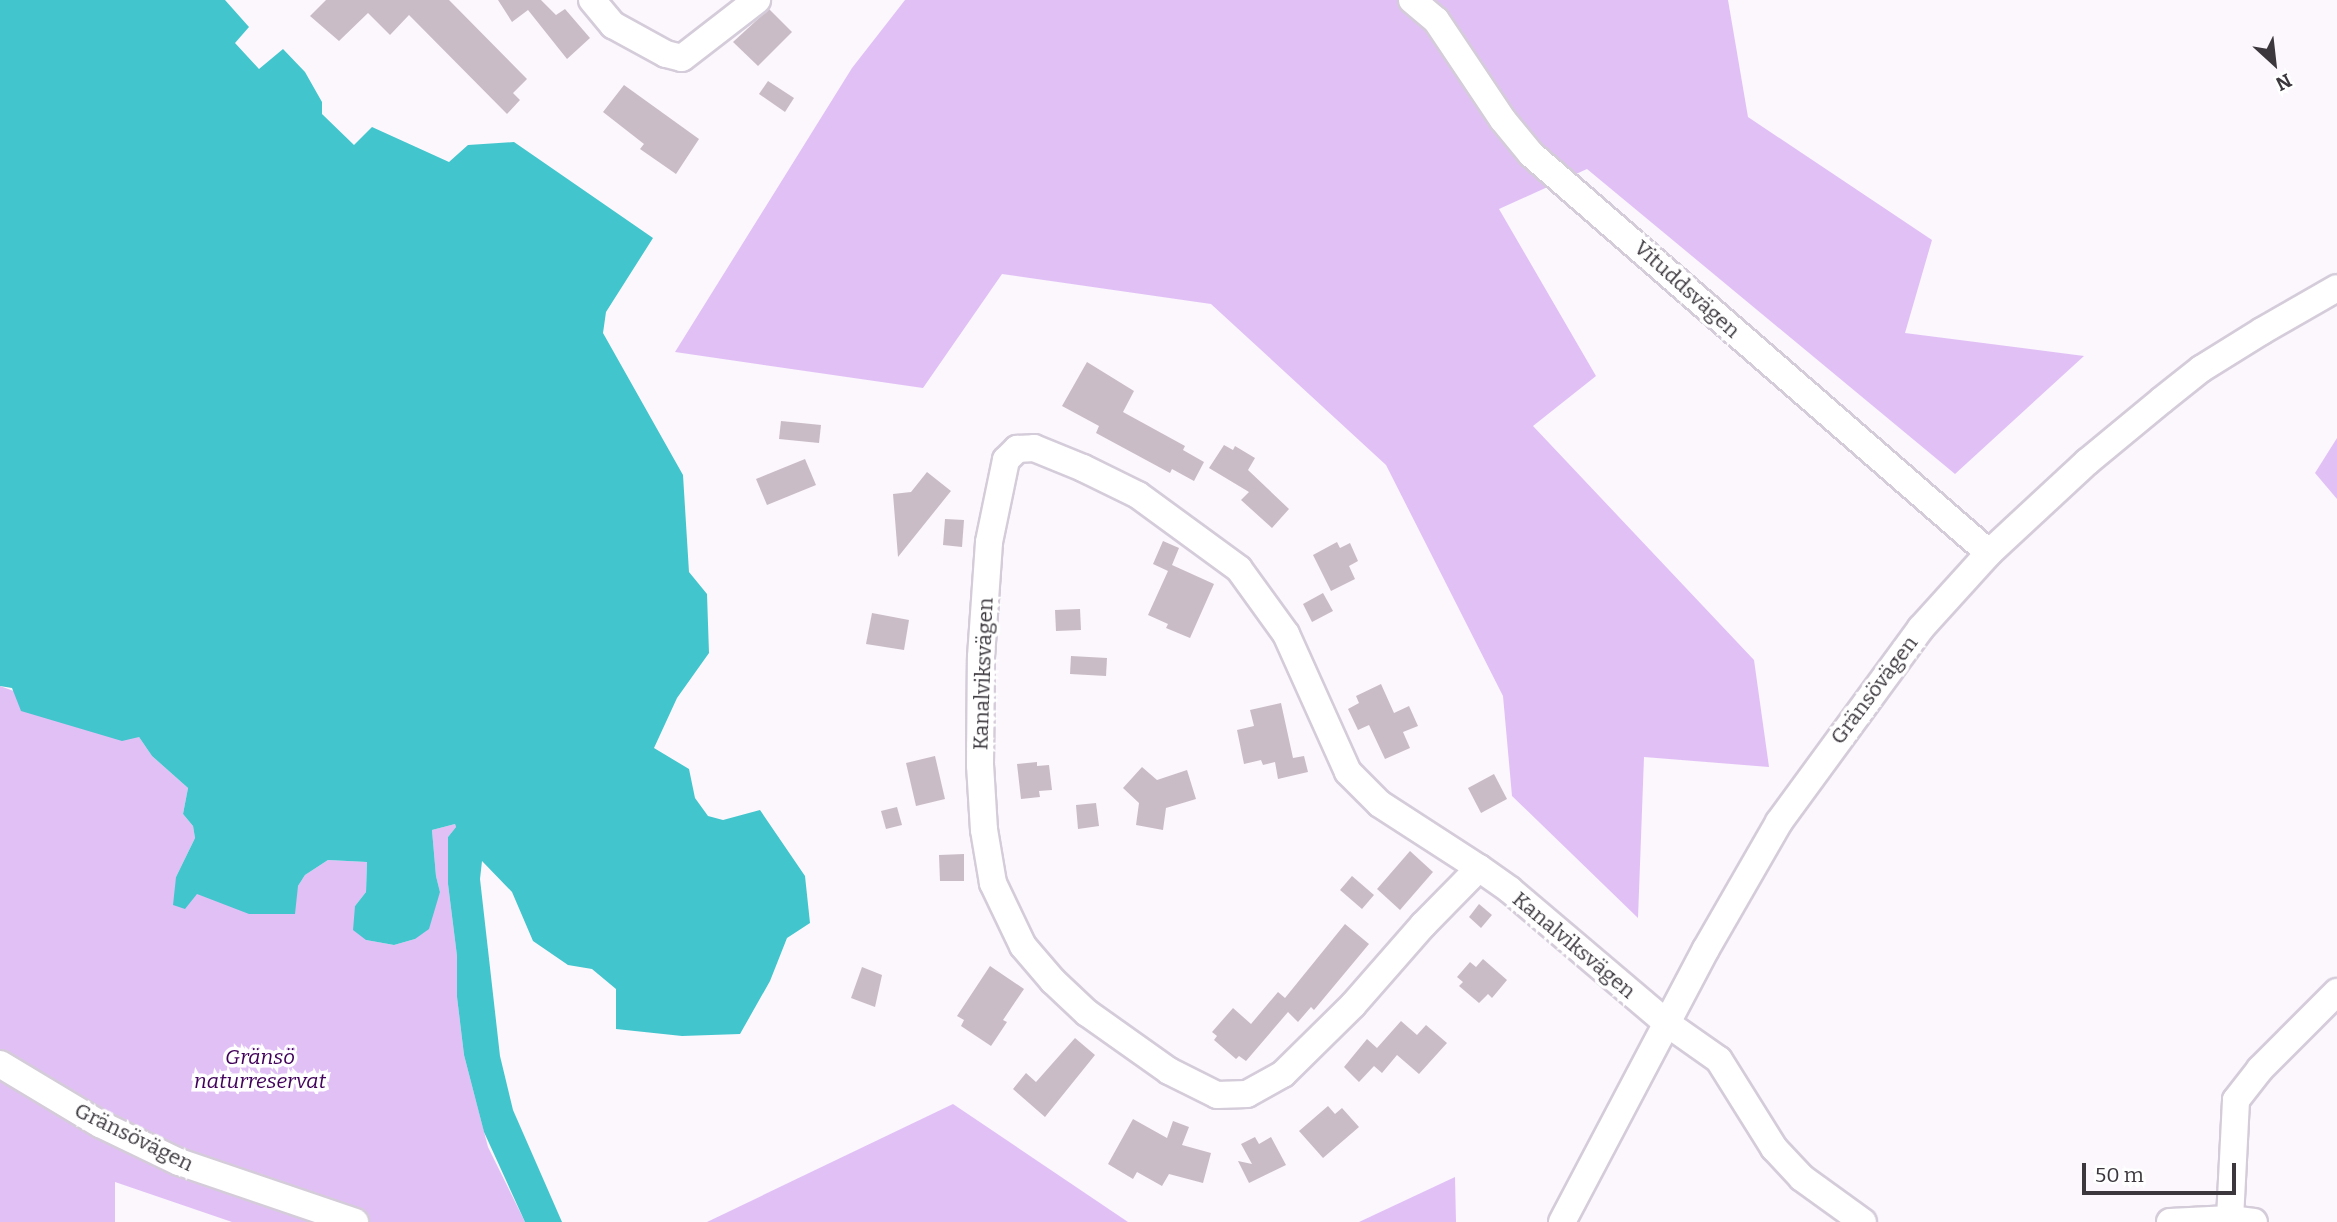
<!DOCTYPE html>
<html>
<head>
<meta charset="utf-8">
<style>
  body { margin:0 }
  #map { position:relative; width:2337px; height:1222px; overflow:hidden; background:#fbf7fd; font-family:Bitter,serif }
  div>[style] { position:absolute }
  .green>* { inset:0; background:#e1c0f6 }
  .water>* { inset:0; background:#43c5cd }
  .building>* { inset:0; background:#cabcc6 }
  .roads { filter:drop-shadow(2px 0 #d5ccda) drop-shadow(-2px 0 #d5ccda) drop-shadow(0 2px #d5ccda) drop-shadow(0 -2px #d5ccda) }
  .minor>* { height:26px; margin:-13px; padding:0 13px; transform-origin:13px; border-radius:13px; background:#fff }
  span { translate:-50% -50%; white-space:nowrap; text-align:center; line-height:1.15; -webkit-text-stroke:7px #fff; paint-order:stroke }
  .street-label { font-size:21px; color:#3b373d }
  .park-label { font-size:21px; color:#41015a; font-style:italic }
  .north { position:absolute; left:2239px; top:28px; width:70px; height:70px; -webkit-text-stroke:5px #fff; paint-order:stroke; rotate:153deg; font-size:19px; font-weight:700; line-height:28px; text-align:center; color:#3b373d }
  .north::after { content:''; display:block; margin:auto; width:24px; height:32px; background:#3b373d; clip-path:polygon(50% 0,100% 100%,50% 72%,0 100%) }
  .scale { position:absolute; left:2082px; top:1163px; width:154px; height:32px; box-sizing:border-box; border:4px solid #3b373d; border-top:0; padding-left:9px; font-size:21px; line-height:24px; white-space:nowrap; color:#3b373d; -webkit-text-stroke:5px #fff; paint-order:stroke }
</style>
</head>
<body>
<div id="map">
  <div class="green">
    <i style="clip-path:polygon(905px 0,1728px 0,1748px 117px,1932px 240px,1905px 333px,2084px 356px,1955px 474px,1587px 169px,1499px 209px,1596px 376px,1533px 426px,1754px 660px,1769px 767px,1644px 757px,1638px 918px,1512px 796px,1503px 696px,1386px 465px,1211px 304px,1002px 274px,923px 388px,675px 352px,852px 68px)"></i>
    <i style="clip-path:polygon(2337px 438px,2337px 499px,2315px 473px)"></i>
    <i style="clip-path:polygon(0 686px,139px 737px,152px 756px,188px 788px,183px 814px,193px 826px,195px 838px,176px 877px,197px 894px,298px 886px,305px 875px,328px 860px,367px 862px,366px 892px,355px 906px,366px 940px,394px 945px,415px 939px,440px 892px,436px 876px,432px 830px,455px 824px,456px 827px,448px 837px,448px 884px,457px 956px,457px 997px,464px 1055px,488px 1147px,525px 1222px,232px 1222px,115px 1182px,115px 1222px,0 1222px)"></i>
    <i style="clip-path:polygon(953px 1104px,1128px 1222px,707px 1222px)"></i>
    <i style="clip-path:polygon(1455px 1177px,1456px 1222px,1359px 1222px)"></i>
  </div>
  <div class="water">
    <i style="clip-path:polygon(0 0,225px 0,249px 27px,235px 43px,259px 69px,283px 49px,305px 72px,322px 102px,322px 114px,354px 145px,372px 127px,449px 162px,468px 145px,514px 142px,653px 238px,606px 312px,603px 333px,683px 475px,689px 572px,707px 594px,709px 653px,677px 698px,654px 748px,689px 769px,695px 798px,708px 816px,723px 820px,760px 810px,805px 876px,810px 923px,787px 938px,770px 981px,740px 1034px,682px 1036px,616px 1029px,616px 989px,592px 969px,568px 965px,533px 941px,512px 892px,482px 861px,480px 879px,500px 1056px,513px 1110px,562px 1222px,525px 1222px,484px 1132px,464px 1055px,457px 997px,457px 956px,448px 884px,448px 837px,456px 827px,455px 824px,432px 830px,436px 876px,440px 892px,429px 929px,415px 939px,394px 945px,366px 940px,353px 930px,355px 906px,366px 892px,367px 862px,328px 860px,305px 875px,298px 886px,295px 914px,249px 914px,197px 894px,185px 909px,173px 905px,176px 877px,195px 838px,193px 826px,183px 814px,188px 788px,152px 756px,139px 737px,122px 741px,21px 711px,12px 688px,0 686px)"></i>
  </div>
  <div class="building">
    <i style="clip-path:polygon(326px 0,449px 0,527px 79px,513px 93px,520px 100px,507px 114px,409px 15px,390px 35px,368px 13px,339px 41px,310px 16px)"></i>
    <i style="clip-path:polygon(498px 0,541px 0,556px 15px,565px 9px,590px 38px,567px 59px,528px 10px,512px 22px)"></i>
    <i style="clip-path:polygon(769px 9px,792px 32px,758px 66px,733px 42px)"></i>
    <i style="clip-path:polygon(768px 81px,794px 98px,785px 112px,759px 94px)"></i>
    <i style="clip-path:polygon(624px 85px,699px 139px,676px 174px,640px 149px,644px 144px,603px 112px)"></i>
    <i style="clip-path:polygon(1087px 362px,1134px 391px,1123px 412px,1185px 446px,1183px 450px,1204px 462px,1194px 481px,1172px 469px,1170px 473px,1096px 433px,1099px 426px,1062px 406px)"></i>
    <i style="clip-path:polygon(781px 421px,821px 425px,819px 443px,779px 439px)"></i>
    <i style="clip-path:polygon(1224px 445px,1233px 450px,1235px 446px,1255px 458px,1248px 470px,1289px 509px,1272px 528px,1241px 500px,1249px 492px,1209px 468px)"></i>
    <i style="clip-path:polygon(805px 459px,816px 485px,767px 505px,756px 479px)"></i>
    <i style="clip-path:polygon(927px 472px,951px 491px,898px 557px,893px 494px,911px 492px)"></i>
    <i style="clip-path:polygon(945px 519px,964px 520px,962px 547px,943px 545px)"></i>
    <i style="clip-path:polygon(1163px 541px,1179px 548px,1172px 565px,1214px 584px,1190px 638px,1166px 628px,1168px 624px,1148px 615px,1168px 571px,1153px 564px)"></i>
    <i style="clip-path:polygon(1337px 542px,1340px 548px,1350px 543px,1358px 561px,1349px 566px,1355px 579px,1331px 591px,1313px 555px)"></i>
    <i style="clip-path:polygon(1323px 593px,1333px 611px,1312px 622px,1303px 604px)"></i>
    <i style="clip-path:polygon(1080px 609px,1081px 630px,1056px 631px,1055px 610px)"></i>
    <i style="clip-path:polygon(872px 613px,909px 620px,904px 650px,866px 644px)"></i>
    <i style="clip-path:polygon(1071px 656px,1107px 658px,1106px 676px,1070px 674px)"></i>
    <i style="clip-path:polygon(1381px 684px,1394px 713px,1409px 706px,1418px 726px,1403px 732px,1410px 748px,1385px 759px,1369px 725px,1358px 730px,1348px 709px,1359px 703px,1356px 696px)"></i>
    <i style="clip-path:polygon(1281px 703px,1293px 758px,1304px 756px,1308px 772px,1278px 779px,1275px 762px,1263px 765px,1261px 760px,1244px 764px,1237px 730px,1254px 726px,1250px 710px)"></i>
    <i style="clip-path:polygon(935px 756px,945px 799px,916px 806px,906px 763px)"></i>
    <i style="clip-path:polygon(1037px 762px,1037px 766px,1049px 765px,1052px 790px,1039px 791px,1040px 797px,1021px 799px,1017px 764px)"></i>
    <i style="clip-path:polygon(1142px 767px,1157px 780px,1187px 770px,1196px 799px,1166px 808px,1163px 830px,1136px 825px,1139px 803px,1123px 788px)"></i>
    <i style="clip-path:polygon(1494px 774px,1507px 799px,1481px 813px,1468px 788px)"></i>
    <i style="clip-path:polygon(1096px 803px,1099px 826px,1078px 829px,1076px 805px)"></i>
    <i style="clip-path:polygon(897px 807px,902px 825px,886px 829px,881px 811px)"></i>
    <i style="clip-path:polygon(1410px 851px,1433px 872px,1400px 910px,1377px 889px)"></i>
    <i style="clip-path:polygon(964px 854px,964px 881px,940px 881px,939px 855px)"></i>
    <i style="clip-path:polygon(1352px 876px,1374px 895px,1362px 909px,1340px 890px)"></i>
    <i style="clip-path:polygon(1479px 904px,1492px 915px,1481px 928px,1469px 917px)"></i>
    <i style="clip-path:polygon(1345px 924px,1369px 944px,1314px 1010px,1311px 1007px,1298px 1022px,1288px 1012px,1246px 1061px,1239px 1056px,1236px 1059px,1214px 1040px,1217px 1036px,1212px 1032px,1233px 1008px,1251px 1024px,1278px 992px,1285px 998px)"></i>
    <i style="clip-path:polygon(1483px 959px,1507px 980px,1492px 998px,1488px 994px,1479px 1003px,1459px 986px,1463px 982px,1457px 977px,1470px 962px,1476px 967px)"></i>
    <i style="clip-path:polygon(990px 966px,1024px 989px,1003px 1020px,1007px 1022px,991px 1046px,961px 1026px,964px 1020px,957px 1016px)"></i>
    <i style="clip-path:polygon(862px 967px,882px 975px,875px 1007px,851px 998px)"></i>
    <i style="clip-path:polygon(1401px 1021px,1417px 1035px,1426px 1025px,1447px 1043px,1419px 1074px,1397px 1055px,1382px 1073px,1374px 1066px,1359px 1082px,1344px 1067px,1367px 1039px,1377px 1048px)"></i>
    <i style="clip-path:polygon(1075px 1038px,1095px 1055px,1045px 1117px,1013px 1089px,1026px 1073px,1036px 1082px)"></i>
    <i style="clip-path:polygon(1328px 1106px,1335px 1114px,1342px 1108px,1359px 1127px,1323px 1158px,1299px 1131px)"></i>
    <i style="clip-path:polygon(1133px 1119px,1167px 1138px,1173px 1121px,1189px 1127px,1182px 1145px,1211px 1153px,1203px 1183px,1169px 1174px,1162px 1186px,1137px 1172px,1133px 1179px,1108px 1164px)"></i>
    <i style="clip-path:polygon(1255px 1137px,1259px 1144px,1271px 1137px,1286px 1165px,1249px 1183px,1238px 1161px,1252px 1164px,1241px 1144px)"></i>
  </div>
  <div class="roads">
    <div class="minor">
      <i style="left:592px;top:0;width:33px;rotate:50deg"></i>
      <i style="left:613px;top:25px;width:60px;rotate:28.7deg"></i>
      <i style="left:666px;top:54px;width:16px;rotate:14deg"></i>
      <i style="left:682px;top:58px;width:95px;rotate:-37.7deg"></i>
      <i style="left:1412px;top:0;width:31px;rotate:40deg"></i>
      <i style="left:1436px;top:20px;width:120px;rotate:56.2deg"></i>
      <i style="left:1503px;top:120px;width:44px;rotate:50.5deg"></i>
      <i style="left:1531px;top:154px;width:607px;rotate:41.06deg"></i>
      <i style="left:1479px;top:868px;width:80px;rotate:134.5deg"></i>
      <i style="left:1423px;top:925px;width:106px;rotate:131.2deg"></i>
      <i style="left:1353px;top:1005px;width:98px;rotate:135.4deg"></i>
      <i style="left:1283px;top:1074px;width:41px;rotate:150.9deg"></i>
      <i style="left:1247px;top:1094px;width:30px;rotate:178deg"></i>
      <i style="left:1217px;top:1095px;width:54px;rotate:-153.4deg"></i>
      <i style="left:1169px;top:1071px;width:100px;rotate:-144.7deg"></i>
      <i style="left:1087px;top:1013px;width:47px;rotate:-136.7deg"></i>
      <i style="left:1053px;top:981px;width:46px;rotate:-130.6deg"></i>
      <i style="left:1023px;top:946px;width:70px;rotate:-115.5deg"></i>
      <i style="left:993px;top:883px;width:54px;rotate:-99.6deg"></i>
      <i style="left:984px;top:830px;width:65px;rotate:-93.5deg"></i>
      <i style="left:980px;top:765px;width:108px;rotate:-89.5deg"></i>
      <i style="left:981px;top:657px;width:115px;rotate:-86deg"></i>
      <i style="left:989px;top:542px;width:84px;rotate:-78.3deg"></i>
      <i style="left:1006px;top:460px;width:16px;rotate:-45deg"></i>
      <i style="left:1017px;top:449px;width:17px;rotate:-3deg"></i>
      <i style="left:1034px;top:448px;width:53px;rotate:22.2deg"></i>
      <i style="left:1083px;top:468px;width:61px;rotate:26.1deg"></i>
      <i style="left:1138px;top:495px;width:125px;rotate:36.2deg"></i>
      <i style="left:1239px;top:569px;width:80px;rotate:54.1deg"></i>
      <i style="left:1286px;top:634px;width:151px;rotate:65.8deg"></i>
      <i style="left:1348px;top:772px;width:45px;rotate:45deg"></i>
      <i style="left:1380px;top:804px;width:118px;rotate:32.9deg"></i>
      <i style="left:1479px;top:868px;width:38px;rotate:35deg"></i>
      <i style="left:1510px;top:890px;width:207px;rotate:40.3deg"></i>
      <i style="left:1668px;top:1024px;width:62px;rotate:35.2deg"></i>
      <i style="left:1719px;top:1060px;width:104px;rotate:58deg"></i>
      <i style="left:1774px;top:1148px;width:41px;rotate:47deg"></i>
      <i style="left:1802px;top:1178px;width:75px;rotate:35.8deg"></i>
      <i style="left:0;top:1064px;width:117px;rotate:31deg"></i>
      <i style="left:100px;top:1124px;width:88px;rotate:25.7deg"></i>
      <i style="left:179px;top:1162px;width:186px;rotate:18.8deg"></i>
      <i style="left:2230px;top:1219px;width:119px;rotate:-87.1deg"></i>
      <i style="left:2236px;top:1100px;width:39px;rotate:-52deg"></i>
      <i style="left:2260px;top:1069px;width:109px;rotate:-45deg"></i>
      <i style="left:1562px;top:1222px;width:309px;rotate:-62.2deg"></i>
      <i style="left:1706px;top:949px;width:146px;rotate:-60.1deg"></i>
      <i style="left:1779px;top:822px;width:240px;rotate:-53.8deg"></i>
      <i style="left:1921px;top:628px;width:101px;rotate:-47.8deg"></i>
      <i style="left:1989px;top:553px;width:134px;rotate:-42.9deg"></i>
      <i style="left:2087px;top:462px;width:97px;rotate:-39.6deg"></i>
      <i style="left:2162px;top:400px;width:50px;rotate:-38.5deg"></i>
      <i style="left:2201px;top:369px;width:72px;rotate:-31.9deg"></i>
      <i style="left:2262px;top:331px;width:86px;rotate:-29.8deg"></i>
      <i style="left:2170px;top:1222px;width:60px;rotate:-2.9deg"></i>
      <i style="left:2230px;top:1219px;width:24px;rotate:7deg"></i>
    </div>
  </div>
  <div class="street-label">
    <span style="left:1687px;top:289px;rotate:42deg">Vituddsvägen</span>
    <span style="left:983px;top:674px;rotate:-88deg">Kanalviksvägen</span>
    <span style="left:1874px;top:690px;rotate:-53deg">Gränsövägen</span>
    <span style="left:1574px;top:945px;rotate:40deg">Kanalviksvägen</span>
    <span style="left:134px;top:1137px;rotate:26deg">Gränsövägen</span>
  </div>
  <div class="park-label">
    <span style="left:260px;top:1069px">Gränsö<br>naturreservat</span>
  </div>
  <div class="north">N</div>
  <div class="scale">50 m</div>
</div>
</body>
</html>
